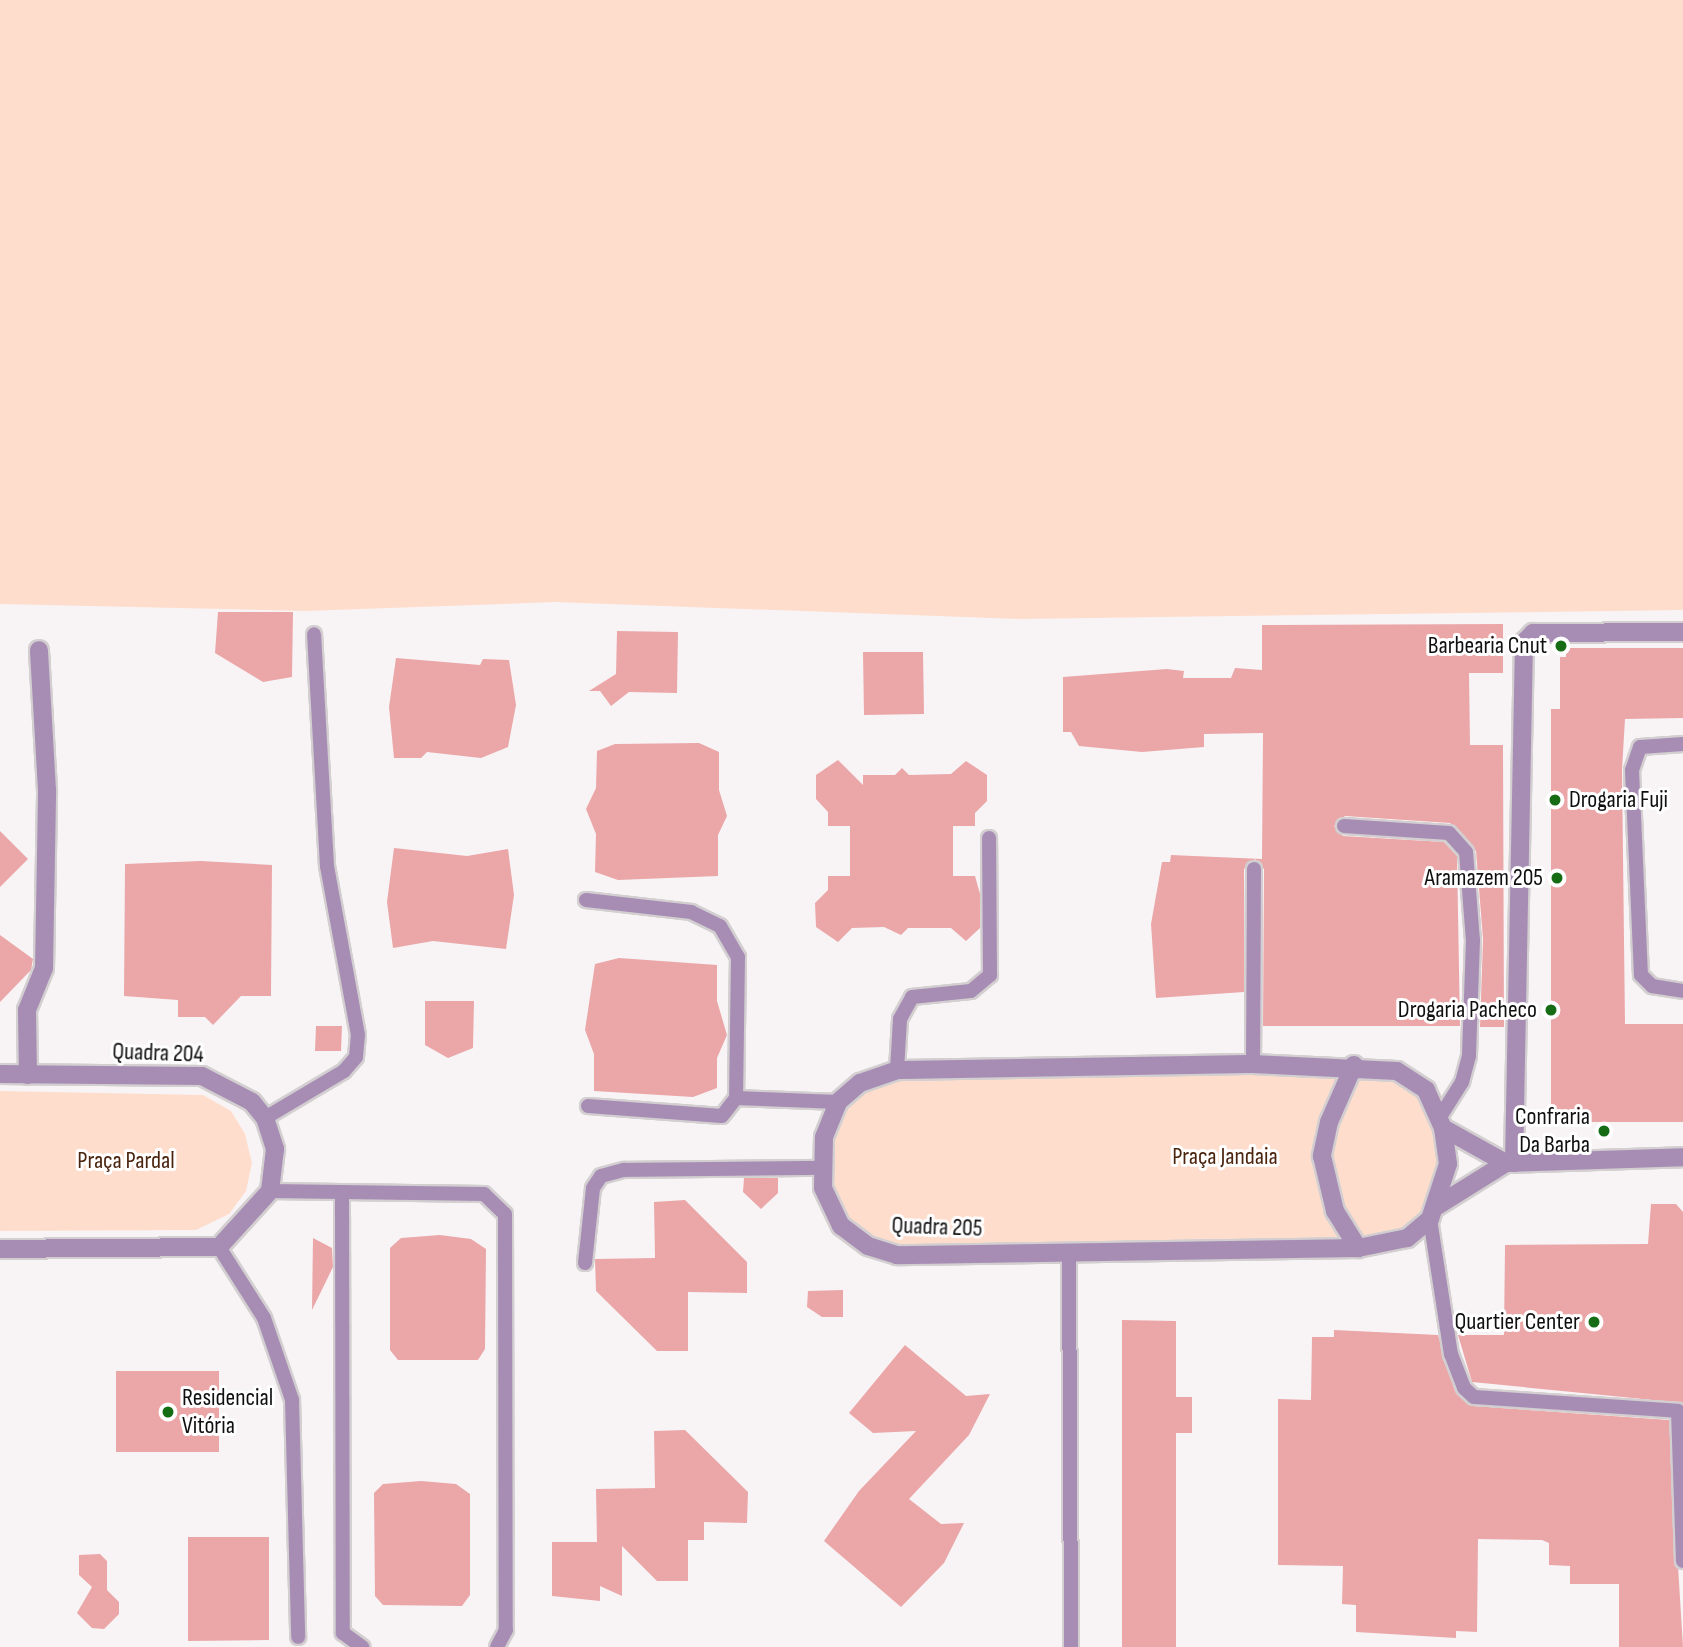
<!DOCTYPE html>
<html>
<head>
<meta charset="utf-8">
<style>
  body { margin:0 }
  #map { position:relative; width:1683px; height:1647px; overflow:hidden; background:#f8f4f6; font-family:"Sofia Sans Condensed",sans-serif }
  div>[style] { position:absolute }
  .green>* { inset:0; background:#feddcc }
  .building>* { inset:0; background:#eba6a8 }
  .roads { filter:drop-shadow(2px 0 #d3cfd1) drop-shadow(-2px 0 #d3cfd1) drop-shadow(0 2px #d3cfd1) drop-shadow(0 -2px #d3cfd1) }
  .lane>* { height:14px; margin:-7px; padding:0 7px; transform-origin:7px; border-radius:7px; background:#a78db4 }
  .street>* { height:18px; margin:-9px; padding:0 9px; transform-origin:9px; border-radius:9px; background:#a78db4 }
  .dots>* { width:19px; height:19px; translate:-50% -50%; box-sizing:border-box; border:4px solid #fff; border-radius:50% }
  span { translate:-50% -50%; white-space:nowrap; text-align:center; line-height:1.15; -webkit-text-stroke:6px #fff; paint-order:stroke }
  .poi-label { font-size:24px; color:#100f10 }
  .right { translate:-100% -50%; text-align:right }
  .left { translate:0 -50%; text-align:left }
  .street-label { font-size:24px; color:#100f10 }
  .park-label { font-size:24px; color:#4b240e }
</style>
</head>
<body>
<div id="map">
  <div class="green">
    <i style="clip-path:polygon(0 0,1683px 0,1683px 610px,1020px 619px,555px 602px,306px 611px,0 604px)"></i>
    <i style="clip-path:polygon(897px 1070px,1397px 1071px,1440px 1117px,1442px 1189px,1407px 1238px,897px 1255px,841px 1226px,821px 1168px,838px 1102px)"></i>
    <i style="clip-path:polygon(0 1091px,203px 1095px,231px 1111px,245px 1134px,252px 1163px,246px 1191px,229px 1214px,196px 1230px,0 1231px)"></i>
  </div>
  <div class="building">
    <i style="clip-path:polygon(218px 612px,293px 612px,292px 677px,263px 682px,215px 653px)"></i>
    <i style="clip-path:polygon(1503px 624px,1503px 673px,1469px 673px,1470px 745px,1503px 745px,1504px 1027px,1480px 1027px,1483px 939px,1476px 851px,1450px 823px,1345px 816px,1334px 826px,1343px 836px,1444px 842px,1457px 856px,1460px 1026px,1263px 1026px,1264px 869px,1255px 859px,1244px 869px,1244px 992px,1156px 998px,1151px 924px,1162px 862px,1170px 862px,1171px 855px,1262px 859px,1263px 733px,1204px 734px,1204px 747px,1142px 752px,1079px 746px,1071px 732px,1063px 732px,1063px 677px,1167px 669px,1184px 671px,1183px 678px,1231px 678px,1235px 668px,1262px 670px,1262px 625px)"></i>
    <i style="clip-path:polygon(617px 631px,678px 632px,677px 693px,629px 692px,611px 706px,600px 691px,589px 691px,616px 674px)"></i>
    <i style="clip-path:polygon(1566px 648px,1683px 648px,1683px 718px,1625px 719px,1622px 770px,1625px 1024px,1683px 1024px,1683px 1122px,1551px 1122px,1551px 709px,1560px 709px,1560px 657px,1566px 657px)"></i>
    <i style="clip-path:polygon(863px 652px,923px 652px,924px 714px,864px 715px)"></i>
    <i style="clip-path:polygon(396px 658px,480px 665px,483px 659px,509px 660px,516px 705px,508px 747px,481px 758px,427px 752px,421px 758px,394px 758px,389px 707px)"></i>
    <i style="clip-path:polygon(699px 743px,719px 752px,719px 790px,727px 816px,718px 835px,718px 876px,618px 880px,595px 872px,596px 834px,586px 809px,596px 788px,597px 751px,615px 744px)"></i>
    <i style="clip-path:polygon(838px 760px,863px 785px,863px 775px,895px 775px,902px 768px,909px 775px,951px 774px,966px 761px,987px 775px,987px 801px,975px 813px,975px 826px,953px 826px,953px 876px,975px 876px,980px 894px,980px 928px,966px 941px,951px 928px,908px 928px,901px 935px,884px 927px,852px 928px,838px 942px,816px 927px,815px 903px,828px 890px,828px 876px,850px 876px,850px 826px,828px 826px,828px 812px,816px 799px,816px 775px)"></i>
    <i style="clip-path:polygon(0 831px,28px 859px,0 887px)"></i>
    <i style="clip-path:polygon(394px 848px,467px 856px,508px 849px,514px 895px,506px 949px,433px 941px,393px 948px,387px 902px)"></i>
    <i style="clip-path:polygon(201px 861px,272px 865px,271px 996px,241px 996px,213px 1025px,205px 1017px,178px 1017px,178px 1000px,124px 996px,125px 864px)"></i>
    <i style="clip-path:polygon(0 935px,33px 959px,31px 970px,0 1002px)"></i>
    <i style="clip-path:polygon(619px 958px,717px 965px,717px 1001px,727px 1035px,717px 1058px,717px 1088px,693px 1097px,594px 1091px,594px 1054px,585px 1030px,595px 964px)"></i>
    <i style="clip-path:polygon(425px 1001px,474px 1001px,473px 1048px,448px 1058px,425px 1045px)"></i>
    <i style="clip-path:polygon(316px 1026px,342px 1026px,341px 1051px,315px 1051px)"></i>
    <i style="clip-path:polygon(744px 1178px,778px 1178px,778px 1193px,761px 1209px,743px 1192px)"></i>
    <i style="clip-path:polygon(685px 1200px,747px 1262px,747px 1293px,688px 1292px,688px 1351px,657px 1351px,596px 1291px,595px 1259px,655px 1258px,654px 1202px)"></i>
    <i style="clip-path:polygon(1651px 1204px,1676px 1204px,1683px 1212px,1683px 1403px,1472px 1382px,1458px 1335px,1504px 1335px,1505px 1245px,1648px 1244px)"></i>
    <i style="clip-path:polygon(440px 1235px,471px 1239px,486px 1249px,485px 1349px,478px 1360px,398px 1360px,390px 1350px,390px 1248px,401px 1238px)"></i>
    <i style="clip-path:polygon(313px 1238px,332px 1248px,333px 1267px,312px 1310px)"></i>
    <i style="clip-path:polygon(843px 1290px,843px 1317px,822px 1317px,807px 1307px,808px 1291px)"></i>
    <i style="clip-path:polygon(1122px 1320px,1176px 1321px,1176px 1397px,1192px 1397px,1192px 1433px,1176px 1433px,1176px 1647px,1122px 1647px)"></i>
    <i style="clip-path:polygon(1334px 1330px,1438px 1335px,1455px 1391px,1473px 1406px,1669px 1420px,1683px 1647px,1619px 1647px,1619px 1584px,1570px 1584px,1570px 1566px,1549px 1565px,1549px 1543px,1542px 1540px,1478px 1539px,1477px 1632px,1456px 1631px,1456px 1638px,1356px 1632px,1356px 1605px,1342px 1604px,1343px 1566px,1278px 1565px,1278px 1399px,1311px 1400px,1312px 1337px,1334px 1337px)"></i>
    <i style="clip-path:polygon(905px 1345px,966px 1396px,990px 1394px,969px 1435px,909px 1499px,941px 1524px,964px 1523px,944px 1563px,901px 1607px,824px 1541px,859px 1491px,916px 1431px,873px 1433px,849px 1413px)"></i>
    <i style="clip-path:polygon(116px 1371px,219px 1371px,219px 1452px,116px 1452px)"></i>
    <i style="clip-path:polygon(685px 1430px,748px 1492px,747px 1523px,704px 1522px,704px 1540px,688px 1540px,688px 1581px,657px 1581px,622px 1546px,622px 1596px,600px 1586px,600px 1601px,552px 1596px,552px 1542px,597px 1542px,596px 1489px,655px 1488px,654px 1431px)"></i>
    <i style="clip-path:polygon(421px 1481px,456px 1484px,470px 1494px,470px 1595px,462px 1606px,383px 1605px,375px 1596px,374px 1493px,383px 1484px)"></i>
    <i style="clip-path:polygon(188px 1537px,269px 1537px,269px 1640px,188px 1641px)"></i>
    <i style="clip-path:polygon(100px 1554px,107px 1561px,107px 1590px,119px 1602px,119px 1614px,104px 1629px,92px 1628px,77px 1613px,92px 1587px,79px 1575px,79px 1555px)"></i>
  </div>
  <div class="roads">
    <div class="lane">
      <i style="left:1683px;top:744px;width:43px;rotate:176deg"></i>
      <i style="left:1640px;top:747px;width:24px;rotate:109deg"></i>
      <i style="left:1632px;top:770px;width:205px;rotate:87.5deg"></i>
      <i style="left:1641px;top:975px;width:16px;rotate:45deg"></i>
      <i style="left:1652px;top:986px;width:31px;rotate:9deg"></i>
      <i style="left:1344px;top:826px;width:105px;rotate:3.8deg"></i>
      <i style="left:1449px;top:833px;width:25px;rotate:48deg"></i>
      <i style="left:1466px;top:852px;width:88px;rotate:85.5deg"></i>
      <i style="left:1473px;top:940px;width:116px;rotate:92deg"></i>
      <i style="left:1469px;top:1056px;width:27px;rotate:105deg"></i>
      <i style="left:1462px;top:1082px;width:41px;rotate:122.2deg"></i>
      <i style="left:586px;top:900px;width:106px;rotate:6.5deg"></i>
      <i style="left:691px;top:912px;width:32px;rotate:26deg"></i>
      <i style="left:720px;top:926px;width:36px;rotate:60deg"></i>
      <i style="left:738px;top:957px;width:141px;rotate:90.8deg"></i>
      <i style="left:736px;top:1098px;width:102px;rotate:2.2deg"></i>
      <i style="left:1253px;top:1064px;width:195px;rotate:-89.7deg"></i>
      <i style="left:897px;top:1070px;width:51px;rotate:-86.6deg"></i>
      <i style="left:900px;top:1019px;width:25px;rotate:-61deg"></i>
      <i style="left:912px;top:997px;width:59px;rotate:-5.8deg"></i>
      <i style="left:971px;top:991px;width:25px;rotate:-40deg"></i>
      <i style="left:990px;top:975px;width:137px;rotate:-90.4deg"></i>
      <i style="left:588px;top:1106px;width:134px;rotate:4.3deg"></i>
      <i style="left:722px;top:1116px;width:23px;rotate:-52deg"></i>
      <i style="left:265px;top:1118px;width:92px;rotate:-30.7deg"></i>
      <i style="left:344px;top:1071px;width:18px;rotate:-49deg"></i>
      <i style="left:356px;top:1057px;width:22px;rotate:-85deg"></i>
      <i style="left:358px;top:1035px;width:172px;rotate:-100.4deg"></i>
      <i style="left:327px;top:866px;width:232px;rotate:-93.2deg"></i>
      <i style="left:270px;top:1191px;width:214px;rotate:0.8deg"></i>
      <i style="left:484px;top:1194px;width:29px;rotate:44deg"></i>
      <i style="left:505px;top:1214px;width:416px;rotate:89.9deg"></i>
      <i style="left:506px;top:1630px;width:19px;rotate:118deg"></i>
      <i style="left:342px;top:1196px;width:437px;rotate:89.9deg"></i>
      <i style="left:343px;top:1633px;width:24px;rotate:36deg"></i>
      <i style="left:1430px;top:1219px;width:137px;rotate:81.2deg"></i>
      <i style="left:1451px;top:1354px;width:36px;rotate:69deg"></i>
      <i style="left:1464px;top:1388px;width:13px;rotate:42deg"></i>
      <i style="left:1474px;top:1397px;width:204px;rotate:3.9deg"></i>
      <i style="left:1678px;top:1411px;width:150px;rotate:88.1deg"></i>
      <i style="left:219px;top:1247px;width:84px;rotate:57.6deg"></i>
      <i style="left:264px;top:1318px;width:87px;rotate:71.1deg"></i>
      <i style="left:292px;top:1400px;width:237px;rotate:88.5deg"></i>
      <i style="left:1069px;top:1252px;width:395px;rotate:89.7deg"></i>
      <i style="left:585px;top:1263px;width:75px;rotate:-83.9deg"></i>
      <i style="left:593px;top:1188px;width:14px;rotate:-56deg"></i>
      <i style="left:601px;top:1176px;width:24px;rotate:-15deg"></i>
      <i style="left:624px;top:1170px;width:197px;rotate:-0.6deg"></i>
    </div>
    <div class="street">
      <i style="left:1253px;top:1064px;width:144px;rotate:2.8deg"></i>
      <i style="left:1397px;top:1071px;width:35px;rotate:33deg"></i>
      <i style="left:1426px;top:1090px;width:42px;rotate:65.9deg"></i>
      <i style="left:1443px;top:1128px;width:36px;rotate:82deg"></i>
      <i style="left:1448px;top:1164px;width:58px;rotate:108.1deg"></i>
      <i style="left:1430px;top:1219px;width:30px;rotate:140deg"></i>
      <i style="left:1407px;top:1238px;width:50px;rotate:168.5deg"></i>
      <i style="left:1358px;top:1248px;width:461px;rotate:179.1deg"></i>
      <i style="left:897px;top:1255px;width:30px;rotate:-163deg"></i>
      <i style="left:868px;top:1246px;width:34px;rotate:-143deg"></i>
      <i style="left:841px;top:1226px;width:42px;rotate:-115.3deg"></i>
      <i style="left:823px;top:1188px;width:51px;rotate:-88.9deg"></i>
      <i style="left:824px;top:1137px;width:38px;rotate:-68deg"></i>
      <i style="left:838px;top:1102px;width:29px;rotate:-41deg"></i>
      <i style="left:860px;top:1083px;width:39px;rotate:-19deg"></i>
      <i style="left:897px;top:1070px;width:356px;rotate:-1deg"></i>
      <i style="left:1354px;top:1065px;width:62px;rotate:113.7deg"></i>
      <i style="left:1329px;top:1122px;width:35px;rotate:102deg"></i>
      <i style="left:1322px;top:1156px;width:57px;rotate:76.7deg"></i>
      <i style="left:1335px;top:1211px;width:44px;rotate:58.1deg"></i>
      <i style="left:0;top:1074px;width:202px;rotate:0.6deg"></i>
      <i style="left:202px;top:1076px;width:56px;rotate:27.5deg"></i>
      <i style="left:252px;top:1102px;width:21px;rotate:51deg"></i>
      <i style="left:265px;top:1118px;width:33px;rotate:72deg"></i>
      <i style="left:275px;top:1149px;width:42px;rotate:96.8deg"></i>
      <i style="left:270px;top:1191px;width:76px;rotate:132.3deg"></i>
      <i style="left:219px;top:1247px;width:219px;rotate:179.5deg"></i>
      <i style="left:28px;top:1075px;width:65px;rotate:-90.9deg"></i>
      <i style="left:27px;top:1010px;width:45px;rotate:-68deg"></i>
      <i style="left:44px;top:968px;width:178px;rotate:-89deg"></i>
      <i style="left:47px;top:790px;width:140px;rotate:-93.3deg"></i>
      <i style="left:1443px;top:1128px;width:72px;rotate:29.1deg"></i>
      <i style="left:1514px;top:1163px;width:521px;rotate:-88.9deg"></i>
      <i style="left:1524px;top:642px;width:13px;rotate:-45deg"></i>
      <i style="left:1533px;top:633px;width:150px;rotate:-0.4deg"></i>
      <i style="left:1437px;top:1206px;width:81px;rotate:-31.9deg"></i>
      <i style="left:1506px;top:1163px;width:177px;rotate:-1.9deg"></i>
    </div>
  </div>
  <div class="dots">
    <i style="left:1561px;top:646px;background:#156c15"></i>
    <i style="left:1555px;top:800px;background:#156c15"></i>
    <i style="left:1557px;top:878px;background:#156c15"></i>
    <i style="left:1551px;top:1010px;background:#156c15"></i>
    <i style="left:1604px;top:1131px;background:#156c15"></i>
    <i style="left:1594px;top:1322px;background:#156c15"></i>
    <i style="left:168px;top:1412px;background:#156c15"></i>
  </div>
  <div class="poi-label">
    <span class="right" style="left:1547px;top:646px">Barbearia Cnut</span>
    <span class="left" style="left:1569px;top:800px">Drogaria Fuji</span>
    <span class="right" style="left:1543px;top:878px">Aramazem 205</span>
    <span class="right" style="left:1537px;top:1010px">Drogaria Pacheco</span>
    <span class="right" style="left:1590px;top:1131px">Confraria<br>Da Barba</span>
    <span class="right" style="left:1580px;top:1322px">Quartier Center</span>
    <span class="left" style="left:182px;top:1412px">Residencial<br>Vitória</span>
  </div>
  <div class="street-label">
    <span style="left:158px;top:1053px;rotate:2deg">Quadra 204</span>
    <span style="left:937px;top:1227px;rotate:2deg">Quadra 205</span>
  </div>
  <div class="park-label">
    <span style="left:1225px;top:1157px">Praça Jandaia</span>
    <span style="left:126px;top:1161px">Praça Pardal</span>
  </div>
</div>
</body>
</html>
